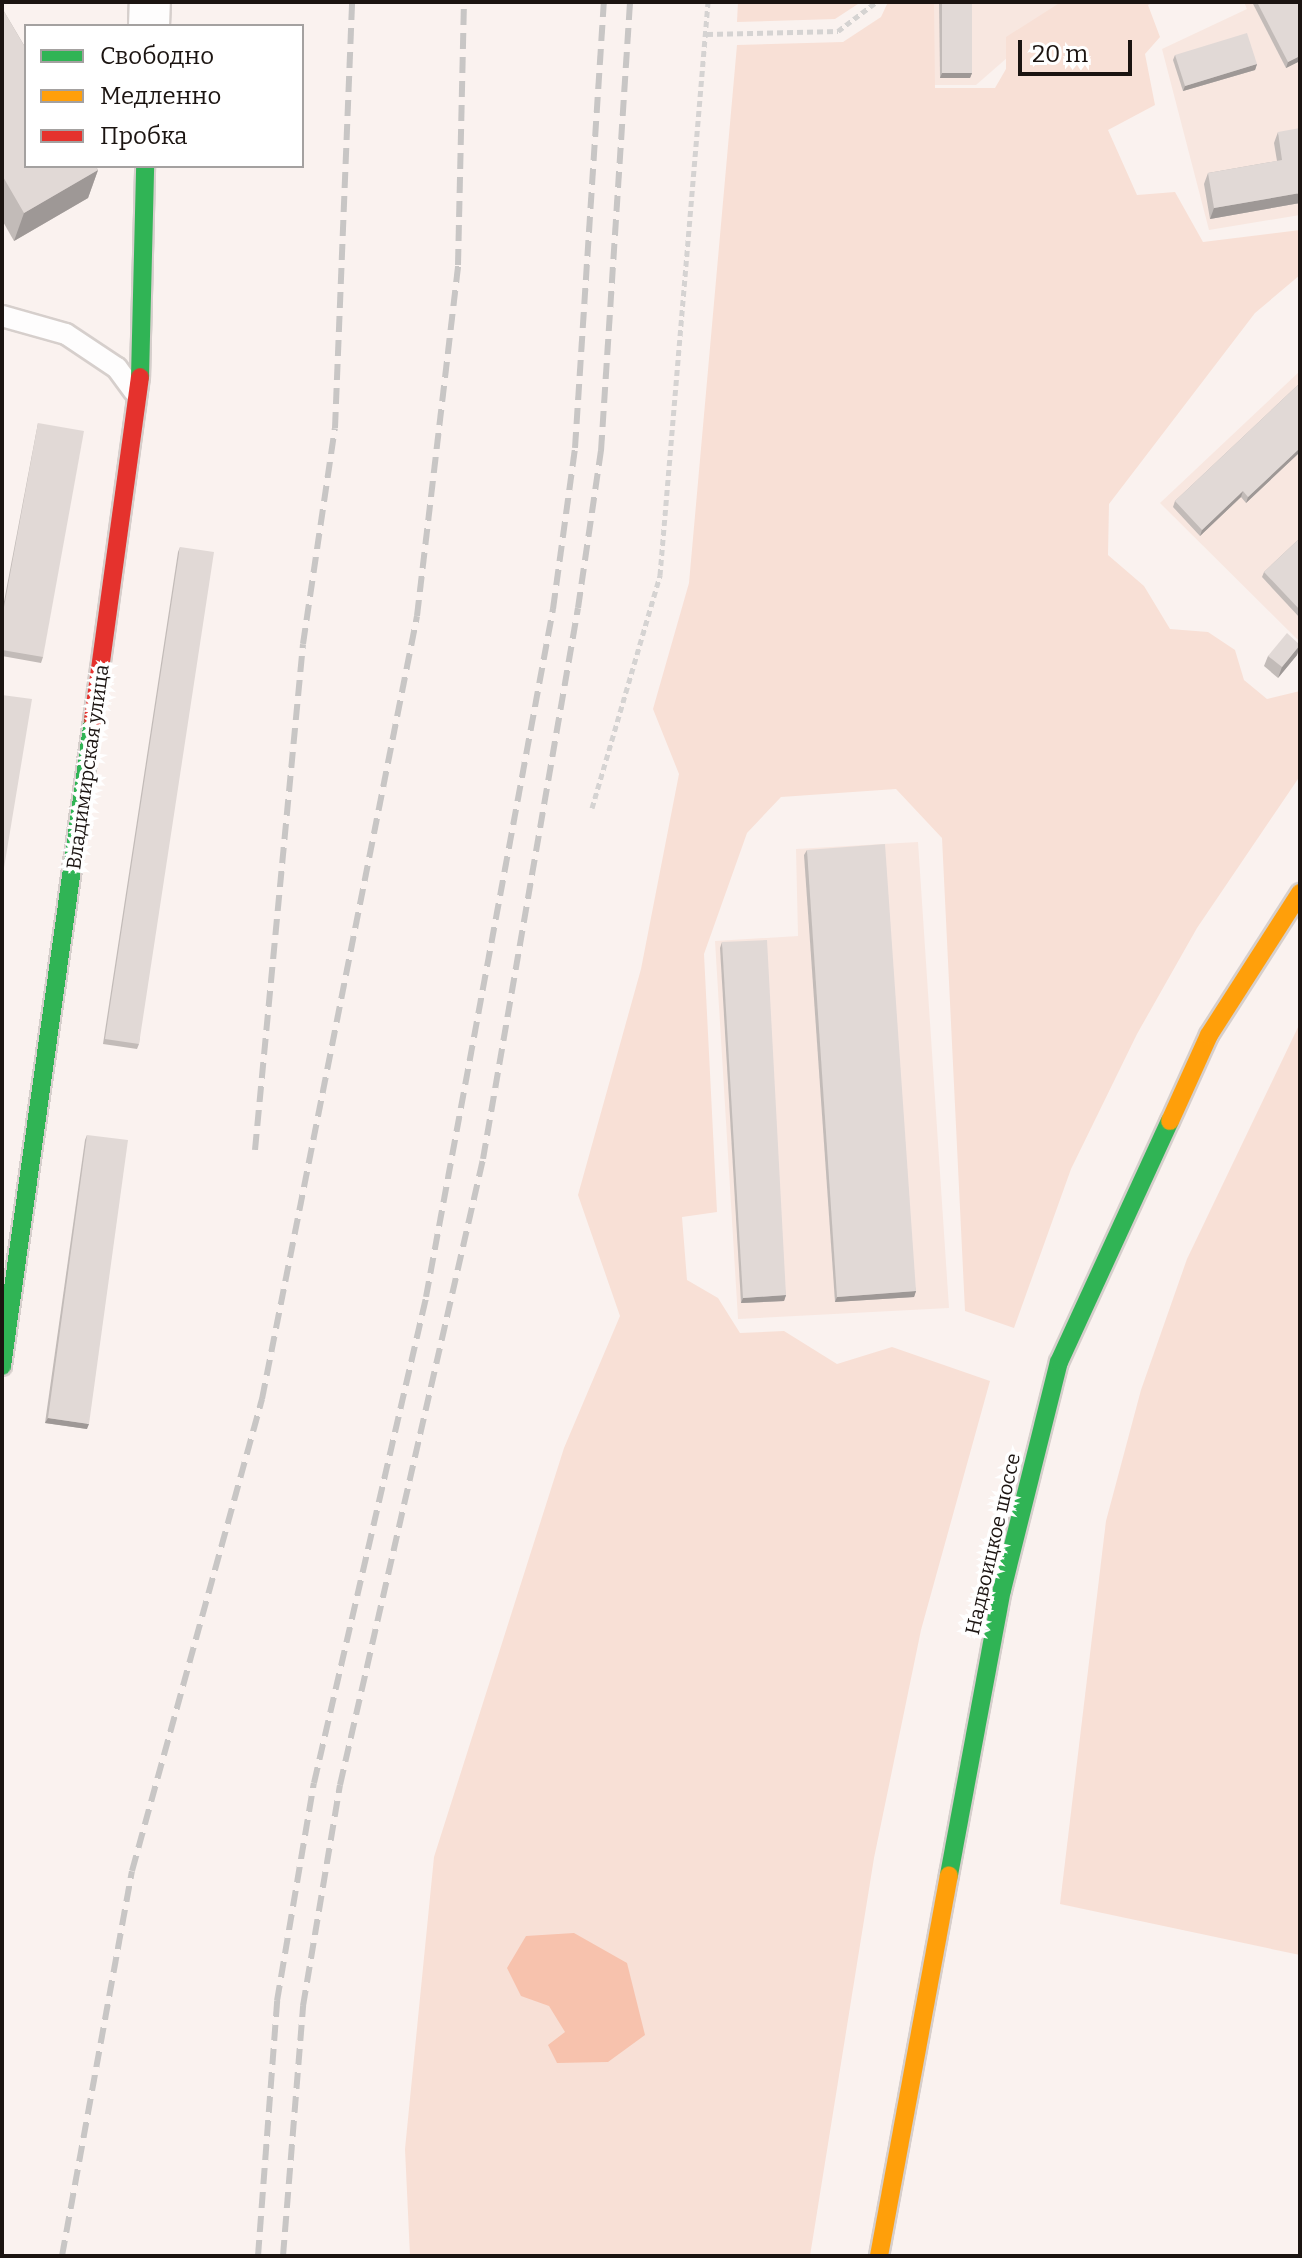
<!DOCTYPE html>
<html>
<head>
<meta charset="utf-8">
<style>
  body { margin:0 }
  #map { position:relative; width:1302px; height:2258px; overflow:hidden; background:#faf2ef; font-family:Bitter,serif }
  div>[style] { position:absolute }
  .built>* { inset:0; background:#f8e7e0 }
  .green>* { inset:0; background:#f8e0d6 }
  .water>* { inset:0; background:#f7c2ad }
  .path>* { height:5px; margin-top:-2.5px; transform-origin:0; background:repeating-linear-gradient(90deg,#d5d3d2 0 6px,transparent 0 10px) }
  .roads { filter:drop-shadow(2px 0 #d6cfcc) drop-shadow(-2px 0 #d6cfcc) drop-shadow(0 2px #d6cfcc) drop-shadow(0 -2px #d6cfcc) }
  .lane>* { height:20px; margin:-10px; padding:0 10px; transform-origin:10px; border-radius:10px; background:#fefdfd }
  .street>* { height:40px; margin:-20px; padding:0 20px; transform-origin:20px; border-radius:20px; background:#fefdfd }
  .fast>* { height:18px; margin:-9px; padding:0 9px; transform-origin:9px; border-radius:9px; background:#30b455 }
  .slow>* { height:18px; margin:-9px; padding:0 9px; transform-origin:9px; border-radius:9px; background:#ff9f0a }
  .jam>* { height:18px; margin:-9px; padding:0 9px; transform-origin:9px; border-radius:9px; background:#e5322d }
  .rail>* { height:6px; margin-top:-3px; transform-origin:0; background:repeating-linear-gradient(90deg,#c8c6c5 0 16px,transparent 0 24px) }
  .wall>* { inset:0; background:#c2bbb8 }
  .shaded-wall>* { inset:0; background:#9e9896 }
  .building>* { inset:0; background:#e1d9d6 }
  span { translate:-50% -50%; white-space:nowrap; text-align:center; line-height:1.15; -webkit-text-stroke:7px #fff; paint-order:stroke }
  .street-label { font-size:20px; color:#1b1411 }
  .frame { position:absolute; inset:0; border:4px solid #1b1411; pointer-events:none }
  .legend { position:absolute; left:24px; top:24px; width:280px; height:144px; box-sizing:border-box; background:#fff; border:2px solid #a4a1a0; margin:0; padding:10px 14px; list-style:none; font-size:24px; color:#1b1411 }
  .legend li { display:flex; align-items:center; gap:16px; height:40px }
  .legend b { width:40px; border:2px solid #a4a1a0 }
  .scale { position:absolute; left:1018px; top:40px; width:114px; height:36px; box-sizing:border-box; border:4px solid #1b1411; border-top:0; padding-left:10px; font-size:24px; line-height:28px; white-space:nowrap; color:#1b1411; -webkit-text-stroke:6px #fff; paint-order:stroke }
</style>
</head>
<body>
<div id="map">
  <div class="built">
    <i style="clip-path:polygon(927px 2px,1071px 2px,976px 85px,930px 85px)"></i>
    <i style="clip-path:polygon(1244px 2px,1300px 2px,1300px 215px,1209px 230px,1162px 49px,1247px 9px)"></i>
    <i style="clip-path:polygon(1300px 371px,1300px 642px,1160px 503px)"></i>
    <i style="clip-path:polygon(918px 842px,949px 1308px,738px 1319px,715px 941px,798px 936px,796px 849px)"></i>
  </div>
  <div class="green">
    <i style="clip-path:polygon(738px 2px,861px 2px,835px 19px,737px 22px)"></i>
    <i style="clip-path:polygon(888px 2px,934px 2px,935px 88px,995px 88px,1006px 69px,1006px 37px,1061px 2px,1154px 2px,1148px 5px,1160px 37px,1145px 54px,1155px 105px,1108px 130px,1137px 195px,1175px 192px,1203px 242px,1300px 230px,1300px 275px,1255px 313px,1109px 504px,1108px 555px,1144px 586px,1170px 629px,1208px 632px,1235px 650px,1244px 680px,1267px 699px,1300px 691px,1300px 776px,1197px 928px,1137px 1034px,1071px 1169px,1014px 1328px,965px 1311px,942px 838px,896px 789px,781px 797px,747px 833px,704px 954px,717px 1212px,682px 1217px,687px 1280px,718px 1298px,740px 1333px,784px 1331px,837px 1364px,892px 1347px,990px 1381px,921px 1630px,874px 1858px,810px 2256px,410px 2256px,405px 2149px,434px 1857px,564px 1448px,620px 1316px,578px 1195px,641px 969px,679px 774px,653px 709px,689px 583px,737px 45px,843px 42px,881px 17px)"></i>
    <i style="clip-path:polygon(1300px 1023px,1300px 1955px,1060px 1904px,1106px 1521px,1141px 1390px,1187px 1259px)"></i>
  </div>
  <div class="water">
    <i style="clip-path:polygon(574px 1933px,627px 1963px,645px 2035px,608px 2062px,557px 2063px,548px 2045px,565px 2032px,549px 2006px,521px 1996px,507px 1968px,526px 1936px)"></i>
  </div>
  <div class="path">
    <i style="left:707px;top:34px;width:131px;rotate:-1.3deg"></i>
    <i style="left:838px;top:31px;width:48px;rotate:-37.3deg"></i>
    <i style="left:592px;top:808px;width:243px;rotate:-73.7deg"></i>
    <i style="left:660px;top:575px;width:575px;rotate:-85.21deg"></i>
  </div>
  <div class="roads">
    <div class="lane">
      <i style="left:2px;top:316px;width:66px;rotate:15.7deg"></i>
      <i style="left:66px;top:334px;width:61px;rotate:33.7deg"></i>
      <i style="left:117px;top:368px;width:29px;rotate:54deg"></i>
    </div>
    <div class="street">
      <i style="left:149px;top:26px;width:24px;rotate:-88deg"></i>
    </div>
    <div class="fast">
      <i style="left:140px;top:377px;width:211px;rotate:-88.6deg"></i>
      <i style="left:2px;top:1366px;width:652px;rotate:-81.98deg"></i>
      <i style="left:949px;top:1875px;width:290px;rotate:-79.5deg"></i>
      <i style="left:1002px;top:1590px;width:235px;rotate:-76deg"></i>
      <i style="left:1059px;top:1362px;width:265px;rotate:-65.3deg"></i>
    </div>
    <div class="slow">
      <i style="left:1170px;top:1121px;width:94px;rotate:-65.6deg"></i>
      <i style="left:1209px;top:1035px;width:169px;rotate:-57.3deg"></i>
      <i style="left:879px;top:2256px;width:387px;rotate:-79.6deg"></i>
    </div>
    <div class="jam">
      <i style="left:93px;top:720px;width:346px;rotate:-82.2deg"></i>
    </div>
  </div>
  <div class="rail">
    <i style="left:255px;top:1150px;width:508px;rotate:-84.58deg"></i>
    <i style="left:303px;top:644px;width:218px;rotate:-81.6deg"></i>
    <i style="left:335px;top:428px;width:426px;rotate:-87.7deg"></i>
    <i style="left:62px;top:2256px;width:391px;rotate:-79.7deg"></i>
    <i style="left:132px;top:1871px;width:490px;rotate:-74.6deg"></i>
    <i style="left:262px;top:1399px;width:798px;rotate:-78.8deg"></i>
    <i style="left:417px;top:616px;width:353px;rotate:-83.3deg"></i>
    <i style="left:458px;top:265px;width:263px;rotate:-88.7deg"></i>
    <i style="left:258px;top:2256px;width:256px;rotate:-85.7deg"></i>
    <i style="left:277px;top:2001px;width:221px;rotate:-80.4deg"></i>
    <i style="left:314px;top:1783px;width:499px;rotate:-77deg"></i>
    <i style="left:426px;top:1297px;width:700px;rotate:-79.54deg"></i>
    <i style="left:553px;top:609px;width:162px;rotate:-82.2deg"></i>
    <i style="left:575px;top:448px;width:447px;rotate:-86.3deg"></i>
    <i style="left:283px;top:2256px;width:251px;rotate:-85.4deg"></i>
    <i style="left:303px;top:2006px;width:224px;rotate:-80.5deg"></i>
    <i style="left:340px;top:1785px;width:642px;rotate:-77.13deg"></i>
    <i style="left:483px;top:1159px;width:559px;rotate:-80.22deg"></i>
    <i style="left:578px;top:608px;width:159px;rotate:-81.7deg"></i>
    <i style="left:601px;top:451px;width:450px;rotate:-86.3deg"></i>
  </div>
  <div class="wall">
    <i style="clip-path:polygon(939px 2px,972px 2px,972px 73px,970px 78px,940px 78px)"></i>
    <i style="clip-path:polygon(1252px 2px,1300px 2px,1300px 61px,1286px 68px)"></i>
    <i style="clip-path:polygon(2px 8px,98px 170px,88px 198px,14px 241px,2px 220px)"></i>
    <i style="clip-path:polygon(1175px 55px,1257px 64px,1255px 70px,1183px 91px,1173px 60px)"></i>
    <i style="clip-path:polygon(1278px 132px,1300px 203px,1210px 219px,1204px 184px,1208px 173px,1277px 161px,1274px 143px)"></i>
    <i style="clip-path:polygon(1300px 383px,1300px 452px,1246px 503px,1241px 497px,1200px 536px,1173px 507px,1175px 501px)"></i>
    <i style="clip-path:polygon(38px 423px,43px 657px,41px 663px,2px 656px,2px 612px)"></i>
    <i style="clip-path:polygon(1300px 538px,1300px 618px,1262px 577px,1264px 572px)"></i>
    <i style="clip-path:polygon(180px 547px,139px 1044px,137px 1049px,103px 1044px,178px 552px)"></i>
    <i style="clip-path:polygon(1300px 646px,1297px 655px,1278px 678px,1264px 666px,1268px 656px)"></i>
    <i style="clip-path:polygon(807px 850px,916px 1291px,914px 1297px,835px 1302px,804px 855px)"></i>
    <i style="clip-path:polygon(722px 942px,786px 1295px,784px 1301px,741px 1303px,720px 948px)"></i>
    <i style="clip-path:polygon(87px 1135px,87px 1429px,45px 1423px,85px 1140px)"></i>
  </div>
  <div class="shaded-wall">
    <i style="clip-path:polygon(1300px 56px,1300px 61px,1286px 68px,1288px 62px)"></i>
    <i style="clip-path:polygon(1257px 64px,1255px 70px,1183px 91px,1185px 86px)"></i>
    <i style="clip-path:polygon(942px 73px,972px 73px,970px 78px,940px 78px)"></i>
    <i style="clip-path:polygon(98px 170px,88px 198px,14px 241px,24px 213px)"></i>
    <i style="clip-path:polygon(1300px 193px,1300px 203px,1210px 219px,1214px 208px)"></i>
    <i style="clip-path:polygon(1300px 448px,1300px 452px,1246px 503px,1248px 497px)"></i>
    <i style="clip-path:polygon(1243px 491px,1241px 497px,1200px 536px,1202px 530px)"></i>
    <i style="clip-path:polygon(1300px 645px,1297px 655px,1278px 678px,1282px 667px)"></i>
    <i style="clip-path:polygon(916px 1291px,914px 1297px,835px 1302px,837px 1297px)"></i>
    <i style="clip-path:polygon(786px 1295px,784px 1301px,741px 1303px,743px 1298px)"></i>
    <i style="clip-path:polygon(48px 1418px,89px 1424px,87px 1429px,45px 1423px)"></i>
  </div>
  <div class="building">
    <i style="clip-path:polygon(942px 2px,972px 2px,972px 73px,942px 73px)"></i>
    <i style="clip-path:polygon(1257px 2px,1300px 2px,1300px 56px,1288px 62px)"></i>
    <i style="clip-path:polygon(2px 8px,26px 49px,26px 166px,95px 166px,98px 170px,24px 213px,2px 175px)"></i>
    <i style="clip-path:polygon(1247px 33px,1257px 64px,1185px 86px,1175px 55px)"></i>
    <i style="clip-path:polygon(1300px 128px,1300px 193px,1214px 208px,1208px 173px,1282px 160px,1278px 132px)"></i>
    <i style="clip-path:polygon(1300px 383px,1300px 448px,1248px 497px,1243px 491px,1202px 530px,1175px 501px)"></i>
    <i style="clip-path:polygon(38px 423px,84px 431px,43px 657px,2px 650px,2px 618px)"></i>
    <i style="clip-path:polygon(1300px 538px,1300px 610px,1264px 572px)"></i>
    <i style="clip-path:polygon(180px 547px,214px 552px,139px 1044px,105px 1039px)"></i>
    <i style="clip-path:polygon(1287px 633px,1300px 645px,1282px 667px,1268px 656px)"></i>
    <i style="clip-path:polygon(2px 695px,32px 699px,2px 880px)"></i>
    <i style="clip-path:polygon(885px 844px,916px 1291px,837px 1297px,807px 850px)"></i>
    <i style="clip-path:polygon(767px 940px,786px 1295px,743px 1298px,722px 942px)"></i>
    <i style="clip-path:polygon(87px 1135px,128px 1140px,89px 1424px,48px 1418px)"></i>
  </div>
  <div class="street-label">
    <span style="left:88px;top:767px;rotate:-82deg">Владимирская улица</span>
    <span style="left:993px;top:1544px;rotate:-77deg">Надвоицкое шоссе</span>
  </div>
  <div class="frame"></div>
  <ul class="legend">
  <li><b style="height:10px;background:#30b455"></b>Свободно</li>
  <li><b style="height:10px;background:#ff9f0a"></b>Медленно</li>
  <li><b style="height:10px;background:#e5322d"></b>Пробка</li>
  </ul>
  <div class="scale">20 m</div>
</div>
</body>
</html>
